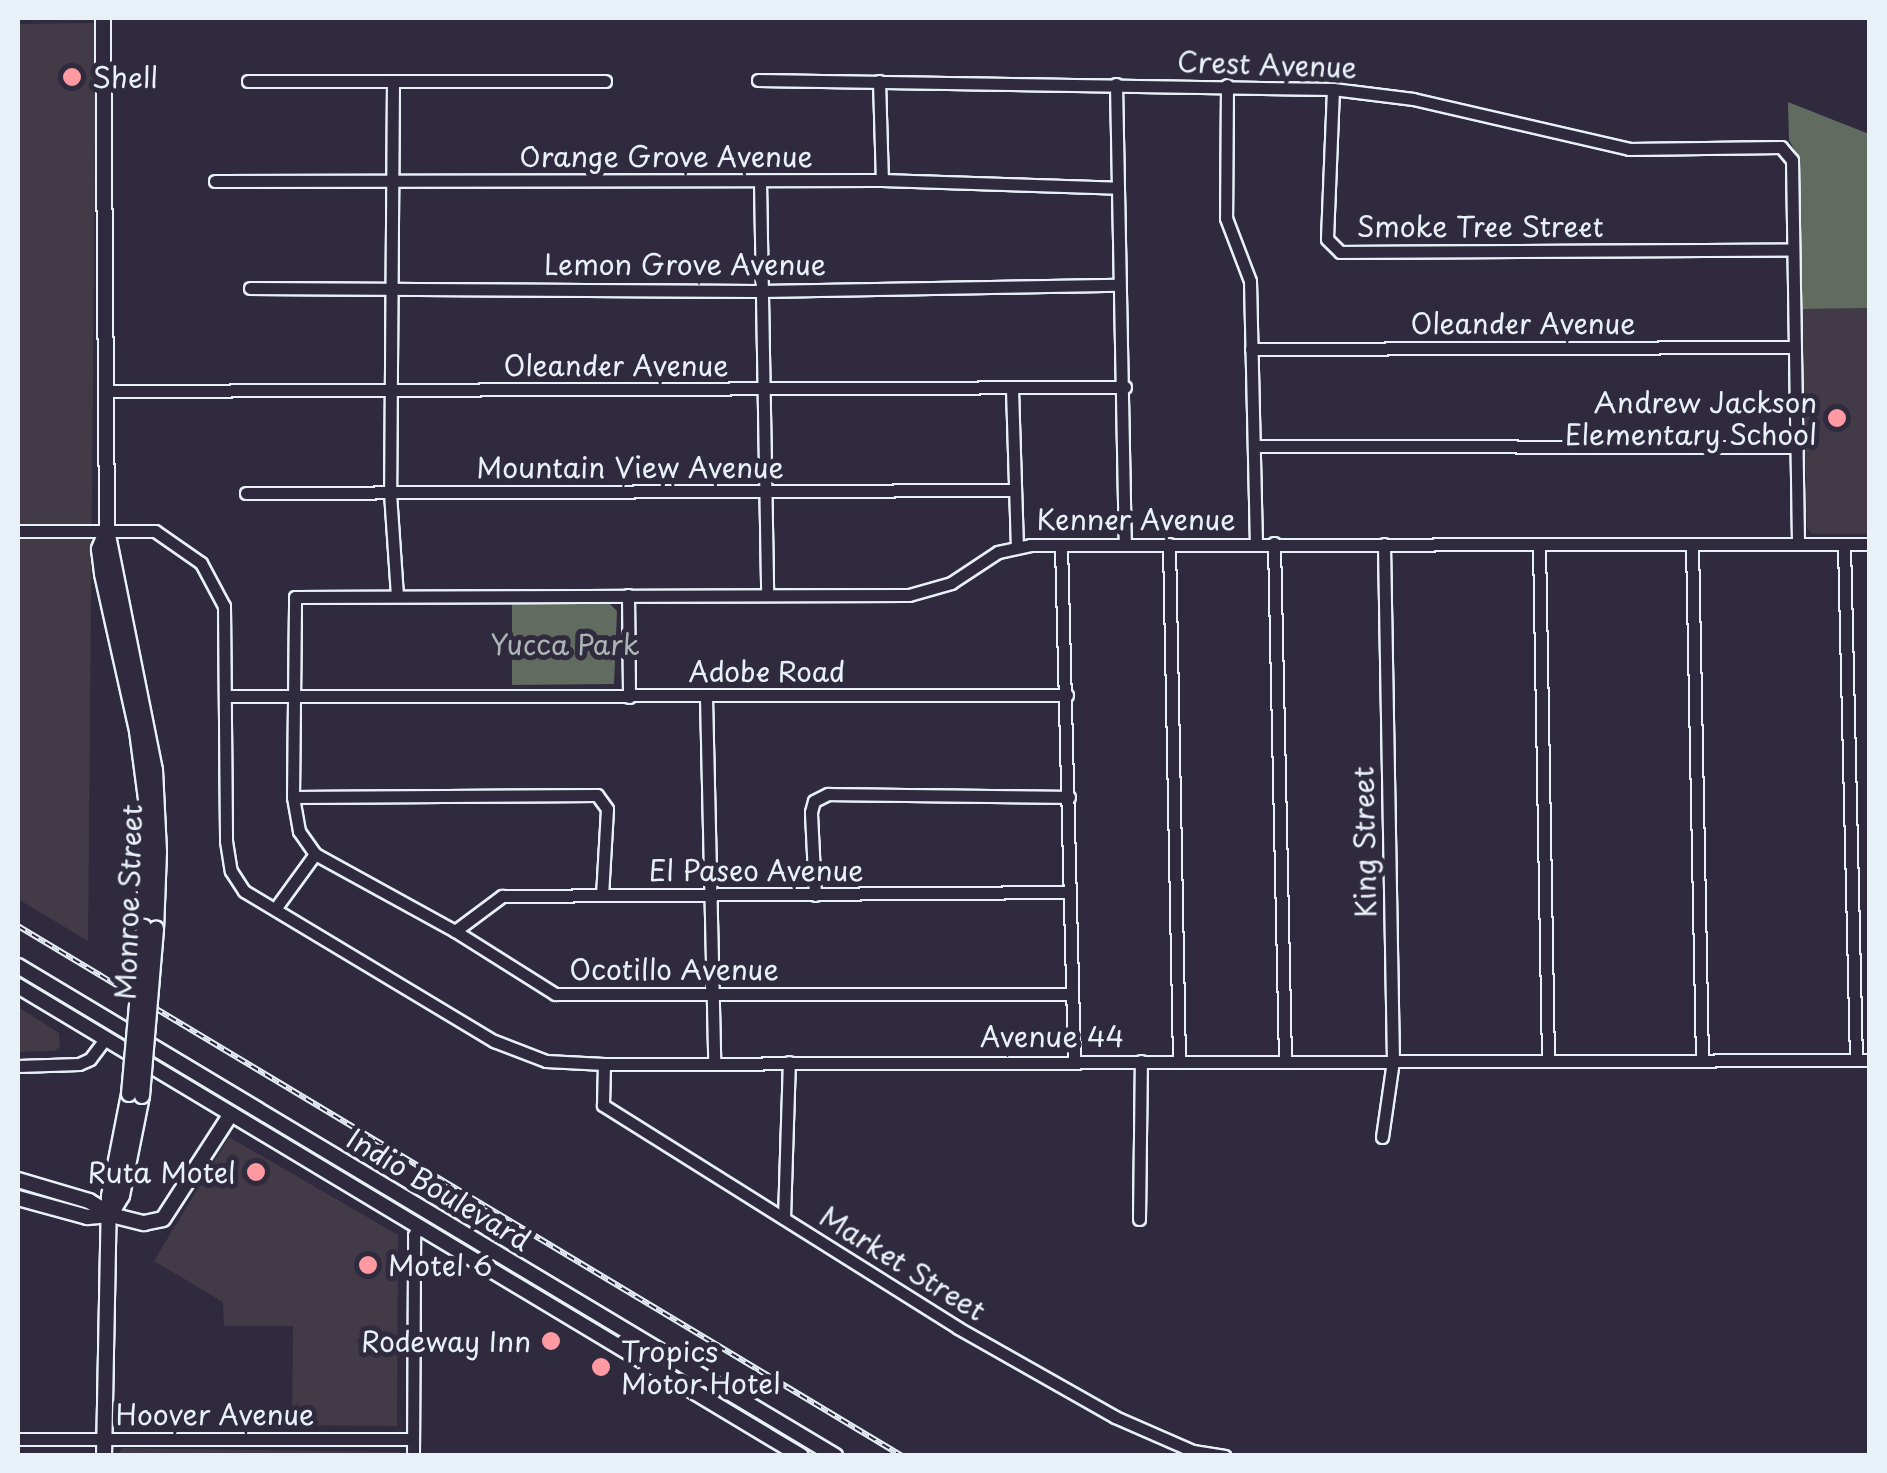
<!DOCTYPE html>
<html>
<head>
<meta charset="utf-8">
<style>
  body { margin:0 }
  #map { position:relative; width:1887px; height:1473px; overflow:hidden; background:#2f2a3d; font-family:"Playpen Sans",sans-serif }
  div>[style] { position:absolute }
  .built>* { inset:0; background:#423b47 }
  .green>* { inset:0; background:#626b5f }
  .roads { filter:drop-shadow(2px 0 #e8f1f8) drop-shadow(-2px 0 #e8f1f8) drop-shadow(0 2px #e8f1f8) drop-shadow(0 -2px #e8f1f8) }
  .minor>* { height:11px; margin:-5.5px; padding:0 5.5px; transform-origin:5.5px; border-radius:5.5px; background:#2f2a3d }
  .major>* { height:14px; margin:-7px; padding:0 7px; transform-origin:7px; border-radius:7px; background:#2f2a3d }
  .rail>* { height:6px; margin-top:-3px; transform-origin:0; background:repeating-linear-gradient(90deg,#2f2a3d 0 8px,#e8f1f8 0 16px); box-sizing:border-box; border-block:2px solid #e8f1f8 }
  .bridges { filter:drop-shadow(2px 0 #e8f1f8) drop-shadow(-2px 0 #e8f1f8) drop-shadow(0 2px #e8f1f8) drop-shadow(0 -2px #e8f1f8) }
  .major-bridge>* { height:14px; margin:-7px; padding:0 7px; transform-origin:7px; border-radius:7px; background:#2f2a3d }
  .dots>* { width:28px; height:28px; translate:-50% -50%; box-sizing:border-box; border:5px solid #2f2a3d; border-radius:50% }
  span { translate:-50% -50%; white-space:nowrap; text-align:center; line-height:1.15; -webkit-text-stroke:10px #2f2a3d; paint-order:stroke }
  .street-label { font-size:28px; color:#e8f1f8 }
  .poi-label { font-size:28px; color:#e8f1f8 }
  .left { translate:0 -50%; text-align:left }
  .right { translate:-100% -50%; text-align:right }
  .park-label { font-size:28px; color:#acb5b3 }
  .frame { position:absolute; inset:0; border:20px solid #e8f1f8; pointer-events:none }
</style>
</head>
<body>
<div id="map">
  <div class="built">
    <i style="clip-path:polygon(96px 23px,88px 941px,18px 899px,18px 24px)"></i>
    <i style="clip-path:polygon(1869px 308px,1869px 534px,1813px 534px,1807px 528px,1802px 309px)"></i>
    <i style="clip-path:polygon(18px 1007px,59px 1033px,60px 1047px,54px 1051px,18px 1052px)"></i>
    <i style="clip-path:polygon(229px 1137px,398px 1235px,397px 1426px,292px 1425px,293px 1326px,224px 1326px,223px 1302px,154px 1261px)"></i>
    <i style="clip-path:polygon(122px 1448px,400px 1452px,400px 1455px,118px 1455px)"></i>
  </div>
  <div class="green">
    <i style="clip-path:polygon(1788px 102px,1869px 134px,1869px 308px,1802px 309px,1800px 160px,1789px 140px)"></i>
    <i style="clip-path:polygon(609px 603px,617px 611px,614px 684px,512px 685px,512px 604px)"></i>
  </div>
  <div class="roads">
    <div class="minor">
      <i style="left:758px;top:80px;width:575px;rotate:0.9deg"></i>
      <i style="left:1333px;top:89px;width:81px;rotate:7.1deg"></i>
      <i style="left:1413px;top:99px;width:222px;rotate:13deg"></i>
      <i style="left:1629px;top:149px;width:152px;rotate:-0.8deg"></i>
      <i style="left:1781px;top:147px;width:17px;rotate:50deg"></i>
      <i style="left:1792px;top:160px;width:384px;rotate:89.1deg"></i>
      <i style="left:248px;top:81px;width:357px"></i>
      <i style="left:393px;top:81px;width:412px;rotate:90.4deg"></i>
      <i style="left:390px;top:493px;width:103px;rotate:86.1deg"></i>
      <i style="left:879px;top:81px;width:99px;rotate:88.3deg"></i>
      <i style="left:1116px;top:84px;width:460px;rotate:88.9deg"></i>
      <i style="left:1227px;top:85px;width:133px;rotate:90.4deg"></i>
      <i style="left:1226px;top:218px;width:67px;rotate:69.1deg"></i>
      <i style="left:1250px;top:281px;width:262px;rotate:88.7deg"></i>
      <i style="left:1333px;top:89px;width:150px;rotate:92.3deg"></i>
      <i style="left:1327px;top:239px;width:18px;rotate:45deg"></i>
      <i style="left:1340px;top:252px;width:451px;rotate:-0.3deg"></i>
      <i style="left:215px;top:181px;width:667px;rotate:-0.09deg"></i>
      <i style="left:882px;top:180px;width:236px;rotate:1.9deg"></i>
      <i style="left:760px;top:181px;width:413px;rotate:89deg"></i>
      <i style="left:250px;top:288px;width:511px;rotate:0.34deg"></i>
      <i style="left:761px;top:291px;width:358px;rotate:-1deg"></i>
      <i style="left:1251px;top:349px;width:544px;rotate:-0.21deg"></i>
      <i style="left:1012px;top:389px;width:157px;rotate:88.2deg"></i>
      <i style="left:107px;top:391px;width:1018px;rotate:-0.23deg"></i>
      <i style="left:1254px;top:446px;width:543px;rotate:0.11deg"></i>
      <i style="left:246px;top:493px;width:768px;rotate:-0.22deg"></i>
      <i style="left:18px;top:531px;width:137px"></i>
      <i style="left:155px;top:531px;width:56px;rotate:34.8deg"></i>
      <i style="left:201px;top:563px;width:49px;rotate:61.9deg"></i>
      <i style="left:224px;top:606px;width:235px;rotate:89.5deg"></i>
      <i style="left:226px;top:841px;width:30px;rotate:81deg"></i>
      <i style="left:231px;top:871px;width:24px;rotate:57deg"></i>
      <i style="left:244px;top:891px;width:292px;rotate:31deg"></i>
      <i style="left:494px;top:1041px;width:56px;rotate:21deg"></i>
      <i style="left:546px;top:1061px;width:58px;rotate:3deg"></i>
      <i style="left:604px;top:1064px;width:1266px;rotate:-0.18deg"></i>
      <i style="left:1274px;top:543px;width:518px;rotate:88.78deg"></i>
      <i style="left:1169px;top:544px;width:517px;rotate:88.89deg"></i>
      <i style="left:1539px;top:544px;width:516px;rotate:89deg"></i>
      <i style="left:1692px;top:544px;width:516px;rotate:88.89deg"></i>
      <i style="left:1844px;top:544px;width:516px;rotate:88.67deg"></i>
      <i style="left:1061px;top:545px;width:516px;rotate:88.56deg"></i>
      <i style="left:628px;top:595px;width:102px;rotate:89.4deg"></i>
      <i style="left:227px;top:696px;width:840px;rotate:-0.07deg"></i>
      <i style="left:706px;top:697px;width:366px;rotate:88.7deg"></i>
      <i style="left:293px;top:797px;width:304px;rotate:-0.4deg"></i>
      <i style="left:597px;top:795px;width:17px;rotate:54deg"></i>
      <i style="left:607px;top:809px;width:86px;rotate:93.3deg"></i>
      <i style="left:815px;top:895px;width:83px;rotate:-92.8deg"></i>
      <i style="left:811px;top:812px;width:11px;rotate:-75deg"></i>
      <i style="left:814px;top:801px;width:16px;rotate:-27deg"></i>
      <i style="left:828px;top:794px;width:241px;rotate:0.7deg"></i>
      <i style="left:275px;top:909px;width:68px;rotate:-54deg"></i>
      <i style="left:455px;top:931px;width:59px;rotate:-36.7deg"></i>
      <i style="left:502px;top:896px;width:567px;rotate:-0.4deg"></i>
      <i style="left:1072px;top:994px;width:517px;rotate:180deg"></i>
      <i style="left:555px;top:994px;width:118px;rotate:-147.8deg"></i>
      <i style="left:455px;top:931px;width:160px;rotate:-151.2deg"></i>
      <i style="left:315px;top:854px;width:28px;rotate:-125deg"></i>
      <i style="left:299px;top:831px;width:35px;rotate:-100deg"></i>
      <i style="left:293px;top:797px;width:200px;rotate:-89.4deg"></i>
      <i style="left:295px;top:597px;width:614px;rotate:-0.19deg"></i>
      <i style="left:909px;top:595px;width:44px;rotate:-15.9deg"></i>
      <i style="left:951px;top:583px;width:56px;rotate:-33.4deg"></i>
      <i style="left:998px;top:552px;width:33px;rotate:-12deg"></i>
      <i style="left:1030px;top:545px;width:840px;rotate:-0.07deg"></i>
      <i style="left:604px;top:1064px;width:41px;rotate:91.4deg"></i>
      <i style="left:603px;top:1105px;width:419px;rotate:32.1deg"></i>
      <i style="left:958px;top:1328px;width:180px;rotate:29.5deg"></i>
      <i style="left:1115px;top:1417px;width:85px;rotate:23.6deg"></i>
      <i style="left:1193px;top:1451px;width:32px;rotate:9deg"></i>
      <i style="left:18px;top:1066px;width:61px;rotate:-1.9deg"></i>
      <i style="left:79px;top:1064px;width:12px;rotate:-24deg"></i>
      <i style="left:90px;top:1059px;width:25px;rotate:-53deg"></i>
      <i style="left:1382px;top:1137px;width:77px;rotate:-81.8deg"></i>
      <i style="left:1393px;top:1061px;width:517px;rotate:-91deg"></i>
      <i style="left:784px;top:1218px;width:156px;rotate:-88.2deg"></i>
      <i style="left:1139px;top:1219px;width:158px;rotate:-89.3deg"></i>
      <i style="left:18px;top:1439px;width:395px"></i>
      <i style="left:413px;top:1456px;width:221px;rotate:-89.7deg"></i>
      <i style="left:414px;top:1235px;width:9px;rotate:-58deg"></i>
    </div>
    <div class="major">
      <i style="left:103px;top:18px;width:512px;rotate:89.55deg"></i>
      <i style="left:107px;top:530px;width:245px;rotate:78.7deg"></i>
      <i style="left:155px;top:770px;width:82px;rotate:87.2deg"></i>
      <i style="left:159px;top:852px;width:77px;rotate:92.2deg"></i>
      <i style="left:107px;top:530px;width:21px;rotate:113deg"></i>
      <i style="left:99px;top:549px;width:25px;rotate:83deg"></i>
      <i style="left:102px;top:574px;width:161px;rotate:77.4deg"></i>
      <i style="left:137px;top:731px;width:77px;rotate:82.5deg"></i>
      <i style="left:147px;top:807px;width:120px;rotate:91.4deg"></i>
      <i style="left:18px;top:966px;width:953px;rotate:30.95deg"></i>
      <i style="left:18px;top:986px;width:913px;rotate:30.97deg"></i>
      <i style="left:18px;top:1180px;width:74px;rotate:16.5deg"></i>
      <i style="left:89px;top:1201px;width:26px;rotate:32deg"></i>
      <i style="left:18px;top:1198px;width:72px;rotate:15.4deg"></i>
      <i style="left:87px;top:1217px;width:24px;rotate:-5deg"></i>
      <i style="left:111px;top:1215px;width:34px;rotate:14deg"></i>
      <i style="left:144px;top:1223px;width:19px;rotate:-12deg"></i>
      <i style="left:163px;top:1219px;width:125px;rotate:-57.1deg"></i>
      <i style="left:111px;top:1214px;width:21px;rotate:-59deg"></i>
      <i style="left:122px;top:1196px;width:102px;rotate:-78.7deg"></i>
      <i style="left:104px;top:1456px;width:260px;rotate:-88.9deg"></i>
      <i style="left:109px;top:1196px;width:104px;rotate:-78.9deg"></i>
    </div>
  </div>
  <div class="rail">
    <i style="left:18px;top:926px;width:1031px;rotate:30.94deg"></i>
  </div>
  <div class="bridges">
    <div class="major-bridge">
      <i style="left:129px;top:1094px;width:168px;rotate:-84.9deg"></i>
      <i style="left:142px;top:1096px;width:168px;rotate:-85.2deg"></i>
    </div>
  </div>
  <div class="dots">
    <i style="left:72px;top:77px;background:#ff9aa2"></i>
    <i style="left:1837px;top:418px;background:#ff9aa2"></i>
    <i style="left:256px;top:1172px;background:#ff9aa2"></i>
    <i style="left:368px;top:1265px;background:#ff9aa2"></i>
    <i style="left:551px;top:1341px;background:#ff9aa2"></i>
    <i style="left:601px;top:1367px;background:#ff9aa2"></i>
  </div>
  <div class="street-label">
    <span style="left:1267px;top:64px;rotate:2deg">Crest Avenue</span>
    <span style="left:666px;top:156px">Orange Grove Avenue</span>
    <span style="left:1480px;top:226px">Smoke Tree Street</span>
    <span style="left:685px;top:264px">Lemon Grove Avenue</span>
    <span style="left:1523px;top:323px">Oleander Avenue</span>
    <span style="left:616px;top:365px">Oleander Avenue</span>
    <span style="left:630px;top:467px">Mountain View Avenue</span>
    <span style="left:1136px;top:519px">Kenner Avenue</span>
    <span style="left:767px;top:671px">Adobe Road</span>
    <span style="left:1364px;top:842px;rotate:-91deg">King Street</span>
    <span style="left:756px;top:870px">El Paseo Avenue</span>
    <span style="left:128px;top:902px;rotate:-88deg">Monroe Street</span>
    <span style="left:674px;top:969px">Ocotillo Avenue</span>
    <span style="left:1052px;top:1036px">Avenue 44</span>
    <span style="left:439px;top:1189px;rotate:31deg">Indio Boulevard</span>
    <span style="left:903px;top:1263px;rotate:32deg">Market Street</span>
    <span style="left:215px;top:1414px">Hoover Avenue</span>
  </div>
  <div class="poi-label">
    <span class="left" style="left:92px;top:77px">Shell</span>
    <span class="right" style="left:1817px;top:418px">Andrew Jackson<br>Elementary School</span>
    <span class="right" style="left:236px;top:1172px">Ruta Motel</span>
    <span class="left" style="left:388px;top:1265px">Motel 6</span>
    <span class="right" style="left:531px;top:1341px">Rodeway Inn</span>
    <span class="left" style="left:621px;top:1367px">Tropics<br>Motor Hotel</span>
  </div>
  <div class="park-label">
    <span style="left:565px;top:644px">Yucca Park</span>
  </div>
  <div class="frame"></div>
</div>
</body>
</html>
